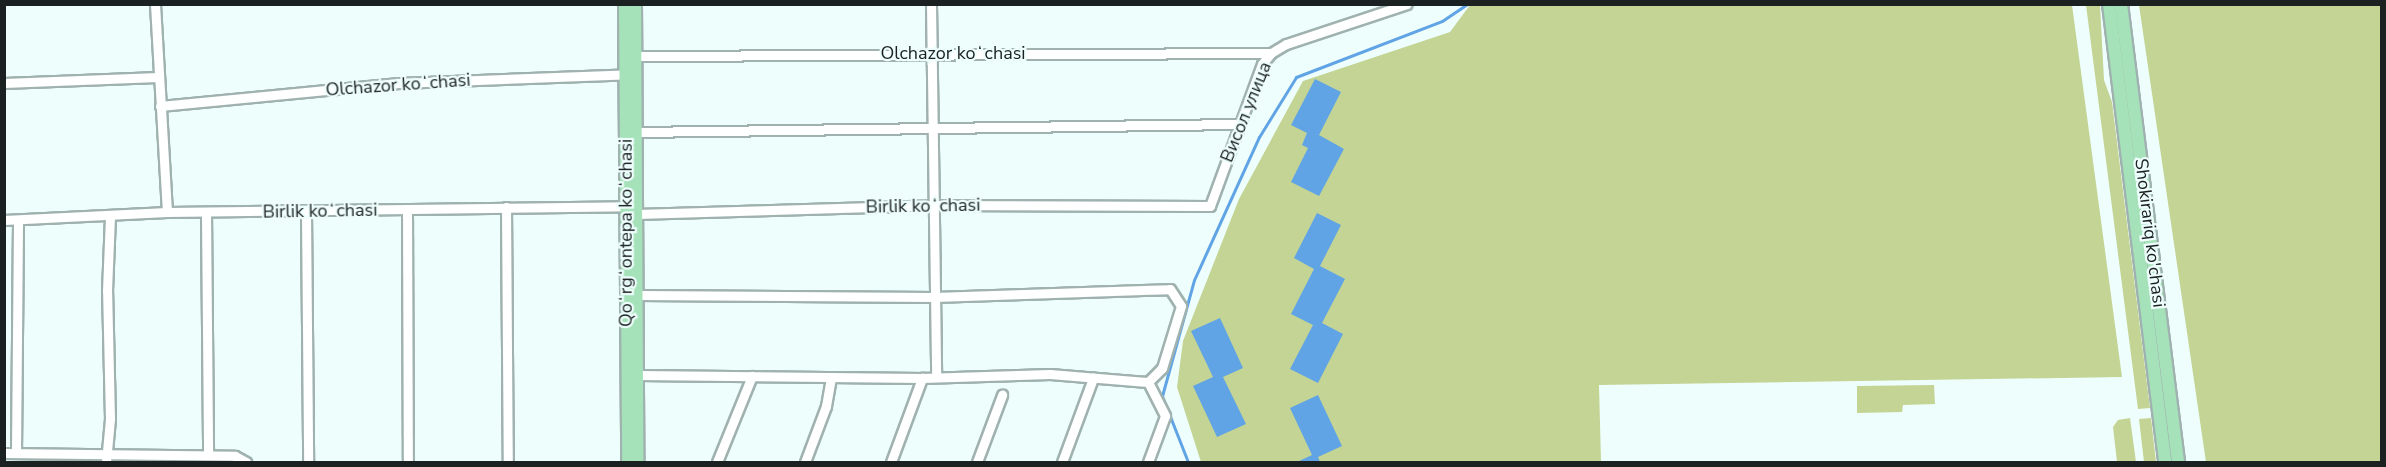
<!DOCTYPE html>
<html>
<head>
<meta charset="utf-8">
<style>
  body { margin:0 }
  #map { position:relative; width:2386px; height:467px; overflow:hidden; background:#eefefc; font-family:"Nunito Sans",sans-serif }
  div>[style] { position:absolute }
  .green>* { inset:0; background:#c3d495 }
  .water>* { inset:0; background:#60a4e5 }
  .stream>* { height:3px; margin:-1.5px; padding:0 1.5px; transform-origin:1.5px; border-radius:1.5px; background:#60a4e5 }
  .roads { filter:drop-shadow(2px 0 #9fb2af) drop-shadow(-2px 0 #9fb2af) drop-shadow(0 2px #9fb2af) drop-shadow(0 -2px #9fb2af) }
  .minor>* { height:9px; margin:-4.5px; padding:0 4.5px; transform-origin:4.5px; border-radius:4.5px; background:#fff }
  .major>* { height:12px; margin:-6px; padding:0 6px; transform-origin:6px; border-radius:6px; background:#a6e2b9 }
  span { translate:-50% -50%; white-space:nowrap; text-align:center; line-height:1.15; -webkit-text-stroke:4.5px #eefefc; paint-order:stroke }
  .street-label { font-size:18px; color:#1a2120 }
  .frame { position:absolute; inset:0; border:6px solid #1a2120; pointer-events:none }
</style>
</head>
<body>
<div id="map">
  <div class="green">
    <i style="clip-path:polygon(1470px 5px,2072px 5px,2122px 377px,1599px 385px,1601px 462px,1201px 462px,1177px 387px,1183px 341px,1239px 199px,1303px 81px,1450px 32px)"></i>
    <i style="clip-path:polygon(2086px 5px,2100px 5px,2104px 80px,2112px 102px,2150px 408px,2138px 409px)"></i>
    <i style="clip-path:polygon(2139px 5px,2381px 5px,2381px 462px,2206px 462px)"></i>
    <i style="clip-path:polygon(1934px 385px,1935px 404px,1903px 405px,1902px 412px,1857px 413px,1857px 386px)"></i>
    <i style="clip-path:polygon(2130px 418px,2136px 462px,2117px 462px,2113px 427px,2118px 420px)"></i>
    <i style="clip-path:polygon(2151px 418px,2156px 462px,2144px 462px,2139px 419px)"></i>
  </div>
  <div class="water">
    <i style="clip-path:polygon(1315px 79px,1341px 92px,1319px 135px,1344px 149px,1319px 196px,1291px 182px,1308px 148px,1302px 145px,1307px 133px,1291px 125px)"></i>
    <i style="clip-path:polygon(1317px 213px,1341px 225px,1320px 266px,1345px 279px,1322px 323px,1343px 334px,1318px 383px,1290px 369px,1313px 325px,1291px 314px,1314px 269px,1294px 258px)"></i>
    <i style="clip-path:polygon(1220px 318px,1243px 368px,1223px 377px,1246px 424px,1217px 437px,1193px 386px,1213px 377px,1191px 331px)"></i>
    <i style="clip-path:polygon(1318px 395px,1342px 446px,1318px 457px,1320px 462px,1297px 462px,1312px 455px,1290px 408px)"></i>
  </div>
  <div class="stream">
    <i style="left:1188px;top:462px;width:71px;rotate:-111.5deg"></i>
    <i style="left:1162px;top:396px;width:120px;rotate:-74.6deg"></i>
    <i style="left:1194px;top:280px;width:157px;rotate:-65.6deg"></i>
    <i style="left:1259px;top:137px;width:70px;rotate:-58.3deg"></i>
    <i style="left:1296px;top:77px;width:156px;rotate:-21deg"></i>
    <i style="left:1442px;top:21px;width:30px;rotate:-34deg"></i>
  </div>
  <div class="roads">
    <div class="minor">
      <i style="left:155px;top:4px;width:208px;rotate:86.7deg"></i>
      <i style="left:931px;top:4px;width:372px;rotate:89.2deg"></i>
      <i style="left:636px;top:56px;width:635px;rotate:-0.27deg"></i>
      <i style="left:4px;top:83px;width:154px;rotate:-2.2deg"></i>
      <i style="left:160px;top:106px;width:240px;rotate:-5.5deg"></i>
      <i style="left:399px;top:83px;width:231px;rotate:-2.2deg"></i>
      <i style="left:636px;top:132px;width:603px;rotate:-0.76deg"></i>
      <i style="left:506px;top:207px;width:255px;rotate:89.6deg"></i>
      <i style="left:407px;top:209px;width:253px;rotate:89.8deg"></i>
      <i style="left:306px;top:212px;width:250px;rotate:89.5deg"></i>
      <i style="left:206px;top:213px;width:242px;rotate:89.5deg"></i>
      <i style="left:636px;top:214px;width:297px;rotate:-1.7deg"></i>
      <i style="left:933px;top:205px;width:277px;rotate:0.2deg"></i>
      <i style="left:1210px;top:206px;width:151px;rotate:-69.9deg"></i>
      <i style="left:1262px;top:64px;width:14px;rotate:-51deg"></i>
      <i style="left:1271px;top:53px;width:17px;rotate:-31deg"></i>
      <i style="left:1286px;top:44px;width:127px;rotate:-18.3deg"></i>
      <i style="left:4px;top:220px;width:163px;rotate:-2.8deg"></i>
      <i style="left:167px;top:212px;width:464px;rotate:-0.7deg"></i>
      <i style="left:637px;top:295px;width:297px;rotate:0.4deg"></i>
      <i style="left:934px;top:297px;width:236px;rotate:-1.9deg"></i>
      <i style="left:1170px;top:289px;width:20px;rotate:57deg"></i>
      <i style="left:1181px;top:306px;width:65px;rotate:107deg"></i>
      <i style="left:1162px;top:368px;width:20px;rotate:135deg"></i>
      <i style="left:637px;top:375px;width:285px;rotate:0.6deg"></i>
      <i style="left:922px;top:378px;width:128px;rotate:-1.8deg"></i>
      <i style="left:1050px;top:374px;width:98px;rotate:4.7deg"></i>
      <i style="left:1148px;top:382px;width:38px;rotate:63deg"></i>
      <i style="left:1165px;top:416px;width:49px;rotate:110.3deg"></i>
      <i style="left:4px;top:453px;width:231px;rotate:0.7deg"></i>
      <i style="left:235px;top:456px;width:13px;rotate:29deg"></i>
      <i style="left:16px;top:453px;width:233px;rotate:-89.5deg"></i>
      <i style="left:106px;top:462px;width:43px;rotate:-84.7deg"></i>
      <i style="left:110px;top:419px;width:128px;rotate:-91.3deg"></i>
      <i style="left:107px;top:291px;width:75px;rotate:-87.7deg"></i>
      <i style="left:717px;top:462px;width:93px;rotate:-67.9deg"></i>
      <i style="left:805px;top:462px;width:60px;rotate:-69.4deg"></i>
      <i style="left:826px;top:406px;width:29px;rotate:-80deg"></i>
      <i style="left:891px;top:462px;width:90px;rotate:-69.7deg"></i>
      <i style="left:977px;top:462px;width:72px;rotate:-69.5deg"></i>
      <i style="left:1062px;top:462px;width:90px;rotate:-69.7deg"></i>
    </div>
    <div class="major">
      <i style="left:625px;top:4px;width:458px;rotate:89.6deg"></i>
      <i style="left:635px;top:4px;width:458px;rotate:89.7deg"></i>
      <i style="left:2109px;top:4px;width:461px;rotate:83deg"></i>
      <i style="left:2121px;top:4px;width:462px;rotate:82.9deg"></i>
    </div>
  </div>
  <div class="street-label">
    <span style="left:953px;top:53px">Olchazor koʻchasi</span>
    <span style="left:398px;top:85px;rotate:-4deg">Olchazor koʻchasi</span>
    <span style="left:1246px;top:112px;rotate:-68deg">Висол улица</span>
    <span style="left:923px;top:206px;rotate:-1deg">Birlik koʻchasi</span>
    <span style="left:320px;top:211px;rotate:-1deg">Birlik koʻchasi</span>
    <span style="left:626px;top:233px;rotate:-90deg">Qoʻrgʻontepa koʻchasi</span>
    <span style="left:2150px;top:233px;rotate:83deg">Shokirariq ko'chasi</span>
  </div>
  <div class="frame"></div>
</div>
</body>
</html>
